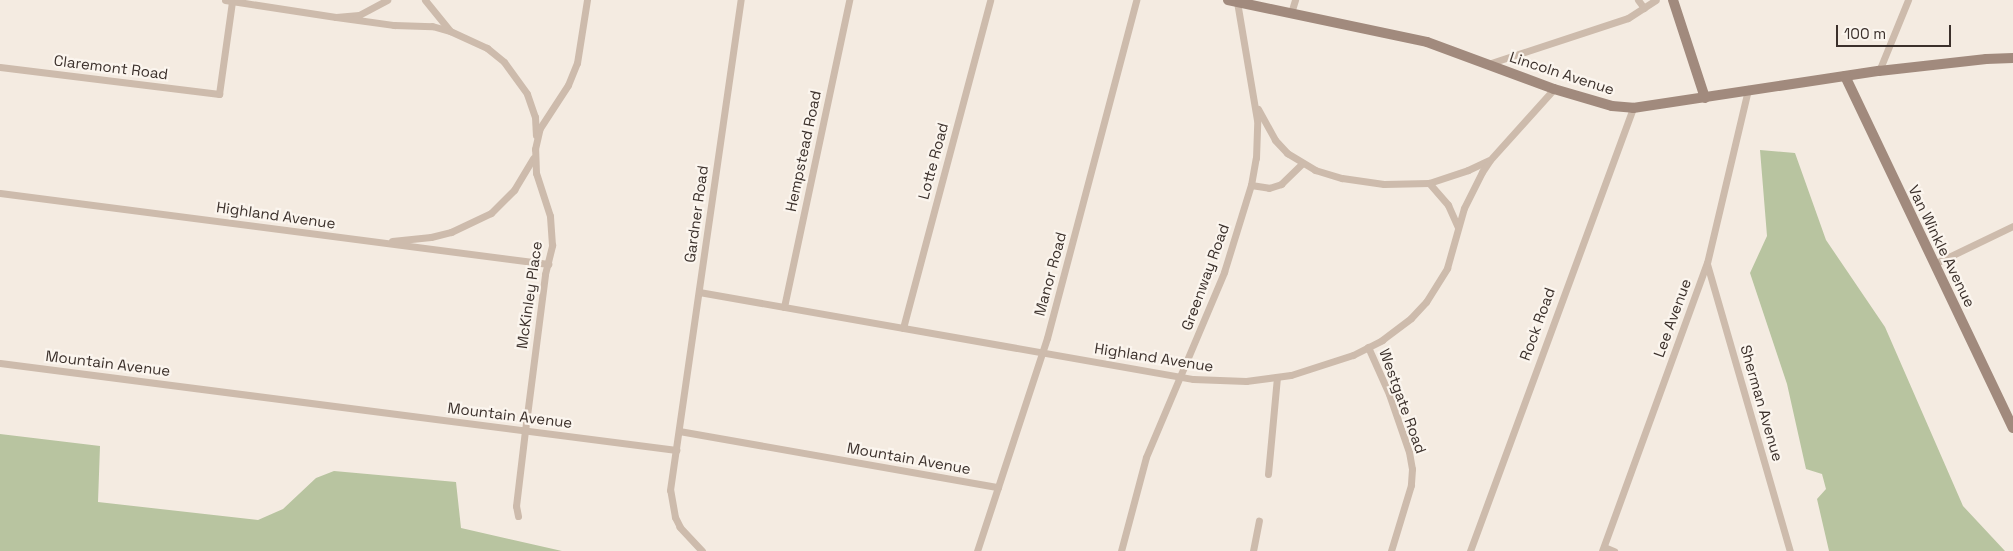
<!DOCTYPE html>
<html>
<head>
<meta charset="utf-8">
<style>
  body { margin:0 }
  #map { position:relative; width:2013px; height:551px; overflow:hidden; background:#f4ebe1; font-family:"Space Grotesk",sans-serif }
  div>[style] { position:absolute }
  .green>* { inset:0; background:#b8c4a0 }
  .street>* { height:7px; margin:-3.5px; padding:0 3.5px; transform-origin:3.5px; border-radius:3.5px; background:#cdbbac }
  .secondary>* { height:10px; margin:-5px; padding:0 5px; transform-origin:5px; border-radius:5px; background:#a18a7d }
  span { translate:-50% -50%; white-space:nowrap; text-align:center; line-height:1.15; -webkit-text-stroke:4.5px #fbf5ee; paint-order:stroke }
  .street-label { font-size:15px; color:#3b302b }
  .scale { position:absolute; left:1836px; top:25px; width:115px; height:22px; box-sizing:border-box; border:2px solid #3b302b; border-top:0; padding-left:6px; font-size:15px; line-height:18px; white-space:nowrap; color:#3b302b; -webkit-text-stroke:4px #fbf5ee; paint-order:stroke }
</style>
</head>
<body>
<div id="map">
  <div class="green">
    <i style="clip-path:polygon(1760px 150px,1795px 153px,1826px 240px,1885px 327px,1963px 506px,2005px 551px,1829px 551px,1817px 499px,1826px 489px,1822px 474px,1806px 469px,1787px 384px,1750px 273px,1767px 236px)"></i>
    <i style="clip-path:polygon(0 434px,100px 446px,98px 502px,258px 520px,283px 509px,316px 478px,334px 471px,456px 482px,461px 528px,562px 551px,0 551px)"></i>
  </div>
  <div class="street">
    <i style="left:225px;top:0;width:112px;rotate:8.7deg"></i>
    <i style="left:336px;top:17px;width:23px;rotate:-5deg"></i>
    <i style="left:359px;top:15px;width:32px;rotate:-28deg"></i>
    <i style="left:425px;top:0;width:38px;rotate:51deg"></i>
    <i style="left:1638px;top:0;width:10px;rotate:53deg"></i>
    <i style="left:1291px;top:13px;width:14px;rotate:-73deg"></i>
    <i style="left:336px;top:17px;width:59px;rotate:7.9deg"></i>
    <i style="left:394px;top:25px;width:38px;rotate:2deg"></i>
    <i style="left:432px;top:26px;width:19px;rotate:16deg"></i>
    <i style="left:450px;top:31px;width:41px;rotate:24.7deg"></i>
    <i style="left:487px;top:48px;width:22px;rotate:39deg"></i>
    <i style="left:504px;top:62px;width:39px;rotate:54deg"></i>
    <i style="left:527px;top:94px;width:24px;rotate:71deg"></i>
    <i style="left:535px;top:117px;width:18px;rotate:87deg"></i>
    <i style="left:1488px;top:64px;width:147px;rotate:-18.2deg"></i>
    <i style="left:1628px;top:18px;width:33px;rotate:-33deg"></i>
    <i style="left:0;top:67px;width:221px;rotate:7deg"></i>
    <i style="left:219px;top:94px;width:93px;rotate:-82deg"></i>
    <i style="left:1879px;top:71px;width:77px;rotate:-67.8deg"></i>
    <i style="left:1258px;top:109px;width:35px;rotate:61deg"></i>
    <i style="left:1275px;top:140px;width:18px;rotate:47deg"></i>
    <i style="left:1287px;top:153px;width:33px;rotate:31deg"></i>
    <i style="left:1315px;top:170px;width:28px;rotate:17deg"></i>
    <i style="left:1342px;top:178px;width:42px;rotate:8.1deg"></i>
    <i style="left:1384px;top:184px;width:45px;rotate:-1.3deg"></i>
    <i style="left:1429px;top:183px;width:41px;rotate:-18.4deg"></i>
    <i style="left:1468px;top:170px;width:23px;rotate:-25deg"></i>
    <i style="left:1429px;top:183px;width:29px;rotate:49deg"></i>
    <i style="left:1448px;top:205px;width:24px;rotate:66deg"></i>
    <i style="left:1251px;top:185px;width:18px;rotate:9deg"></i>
    <i style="left:1269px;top:188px;width:13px;rotate:-18deg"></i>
    <i style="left:1281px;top:184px;width:29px;rotate:-44deg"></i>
    <i style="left:0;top:193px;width:553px;rotate:7.38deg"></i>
    <i style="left:392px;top:241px;width:39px;rotate:-6deg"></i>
    <i style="left:431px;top:237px;width:21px;rotate:-14deg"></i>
    <i style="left:451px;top:232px;width:44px;rotate:-25.4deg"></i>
    <i style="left:491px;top:213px;width:33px;rotate:-45deg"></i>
    <i style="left:514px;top:190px;width:37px;rotate:-59deg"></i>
    <i style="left:1707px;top:264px;width:299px;rotate:73.9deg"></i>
    <i style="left:1934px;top:264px;width:88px;rotate:-25.7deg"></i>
    <i style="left:699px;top:292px;width:502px;rotate:9.99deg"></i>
    <i style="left:1193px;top:379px;width:53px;rotate:2.2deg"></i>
    <i style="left:1246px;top:381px;width:45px;rotate:-7.6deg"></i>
    <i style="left:1291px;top:375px;width:65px;rotate:-17.9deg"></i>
    <i style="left:1353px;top:355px;width:33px;rotate:-27deg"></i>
    <i style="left:1382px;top:340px;width:36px;rotate:-37deg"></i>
    <i style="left:1411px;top:318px;width:22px;rotate:-47deg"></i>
    <i style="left:1426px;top:302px;width:40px;rotate:-58deg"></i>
    <i style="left:1447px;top:268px;width:62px;rotate:-74.2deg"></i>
    <i style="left:1464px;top:208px;width:40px;rotate:-63.4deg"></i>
    <i style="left:1482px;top:172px;width:14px;rotate:-56deg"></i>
    <i style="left:1490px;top:160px;width:96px;rotate:-48deg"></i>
    <i style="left:784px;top:307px;width:314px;rotate:-78deg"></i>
    <i style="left:903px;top:328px;width:339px;rotate:-75.1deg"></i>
    <i style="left:1368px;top:347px;width:51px;rotate:65.9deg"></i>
    <i style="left:1389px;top:394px;width:61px;rotate:71deg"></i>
    <i style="left:1409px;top:452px;width:17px;rotate:80deg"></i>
    <i style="left:1412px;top:469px;width:16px;rotate:94deg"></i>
    <i style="left:1411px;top:485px;width:69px;rotate:106.9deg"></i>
    <i style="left:0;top:363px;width:682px;rotate:7.33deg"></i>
    <i style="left:679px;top:431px;width:324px;rotate:10deg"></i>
    <i style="left:1268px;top:474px;width:97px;rotate:-84.7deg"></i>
    <i style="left:518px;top:516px;width:10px;rotate:-101deg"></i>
    <i style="left:516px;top:506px;width:76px;rotate:-83.2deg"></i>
    <i style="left:525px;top:431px;width:158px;rotate:-82.7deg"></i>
    <i style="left:545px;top:274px;width:30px;rotate:-76deg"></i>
    <i style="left:552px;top:245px;width:29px;rotate:-94deg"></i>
    <i style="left:550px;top:216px;width:45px;rotate:-108deg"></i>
    <i style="left:536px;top:173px;width:24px;rotate:-92deg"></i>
    <i style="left:535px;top:149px;width:22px;rotate:-77deg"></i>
    <i style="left:540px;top:128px;width:51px;rotate:-56.9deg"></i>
    <i style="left:568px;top:85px;width:24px;rotate:-68deg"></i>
    <i style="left:577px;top:63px;width:64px;rotate:-81deg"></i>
    <i style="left:1604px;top:547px;width:11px;rotate:22deg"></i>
    <i style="left:702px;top:551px;width:33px;rotate:-133deg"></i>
    <i style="left:680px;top:527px;width:11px;rotate:-117deg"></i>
    <i style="left:675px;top:517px;width:27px;rotate:-100deg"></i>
    <i style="left:670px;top:490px;width:495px;rotate:-81.8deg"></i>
    <i style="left:977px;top:551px;width:224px;rotate:-71.8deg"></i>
    <i style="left:1047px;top:338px;width:350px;rotate:-75.2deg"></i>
    <i style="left:1121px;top:551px;width:97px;rotate:-75.1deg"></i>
    <i style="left:1146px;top:457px;width:201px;rotate:-67.1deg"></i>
    <i style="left:1224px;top:272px;width:91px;rotate:-72.8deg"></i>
    <i style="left:1251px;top:185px;width:27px;rotate:-80deg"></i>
    <i style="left:1256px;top:158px;width:38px;rotate:-88deg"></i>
    <i style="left:1257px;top:120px;width:120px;rotate:-99.6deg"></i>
    <i style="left:1253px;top:551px;width:31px;rotate:-79deg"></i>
    <i style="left:1470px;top:551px;width:472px;rotate:-69.8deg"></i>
    <i style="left:1602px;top:551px;width:307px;rotate:-70deg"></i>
    <i style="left:1707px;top:263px;width:179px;rotate:-76.7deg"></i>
  </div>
  <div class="secondary">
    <i style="left:1228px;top:0;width:203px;rotate:11.9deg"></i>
    <i style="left:1427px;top:42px;width:135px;rotate:20.3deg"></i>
    <i style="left:1554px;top:89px;width:60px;rotate:16.3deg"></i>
    <i style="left:1612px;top:106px;width:21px;rotate:5deg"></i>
    <i style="left:1633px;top:108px;width:249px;rotate:-8.6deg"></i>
    <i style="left:1879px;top:71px;width:108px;rotate:-6.4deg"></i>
    <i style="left:1986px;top:59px;width:27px;rotate:-2deg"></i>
    <i style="left:1673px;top:0;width:103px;rotate:71.9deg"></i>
    <i style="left:1845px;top:76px;width:390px;rotate:64.5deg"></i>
  </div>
  <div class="street-label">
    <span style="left:111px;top:67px;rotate:7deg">Claremont Road</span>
    <span style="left:1562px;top:73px;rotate:18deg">Lincoln Avenue</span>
    <span style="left:803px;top:151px;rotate:-78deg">Hempstead Road</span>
    <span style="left:933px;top:161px;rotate:-75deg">Lotte Road</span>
    <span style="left:696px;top:214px;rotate:-82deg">Gardner Road</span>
    <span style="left:276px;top:215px;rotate:8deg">Highland Avenue</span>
    <span style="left:1942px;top:246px;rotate:64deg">Van Winkle Avenue</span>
    <span style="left:1050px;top:274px;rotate:-75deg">Manor Road</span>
    <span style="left:1205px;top:277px;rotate:-70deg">Greenway Road</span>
    <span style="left:529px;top:295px;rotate:-82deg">McKinley Place</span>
    <span style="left:1672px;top:318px;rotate:-70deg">Lee Avenue</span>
    <span style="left:1537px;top:324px;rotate:-70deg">Rock Road</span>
    <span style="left:1154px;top:357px;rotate:9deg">Highland Avenue</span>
    <span style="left:108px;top:363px;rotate:7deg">Mountain Avenue</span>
    <span style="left:1403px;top:401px;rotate:70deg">Westgate Road</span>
    <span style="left:1762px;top:403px;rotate:74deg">Sherman Avenue</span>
    <span style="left:510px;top:415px;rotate:7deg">Mountain Avenue</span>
    <span style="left:909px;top:458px;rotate:10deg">Mountain Avenue</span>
  </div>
  <div class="scale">100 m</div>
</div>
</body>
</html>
